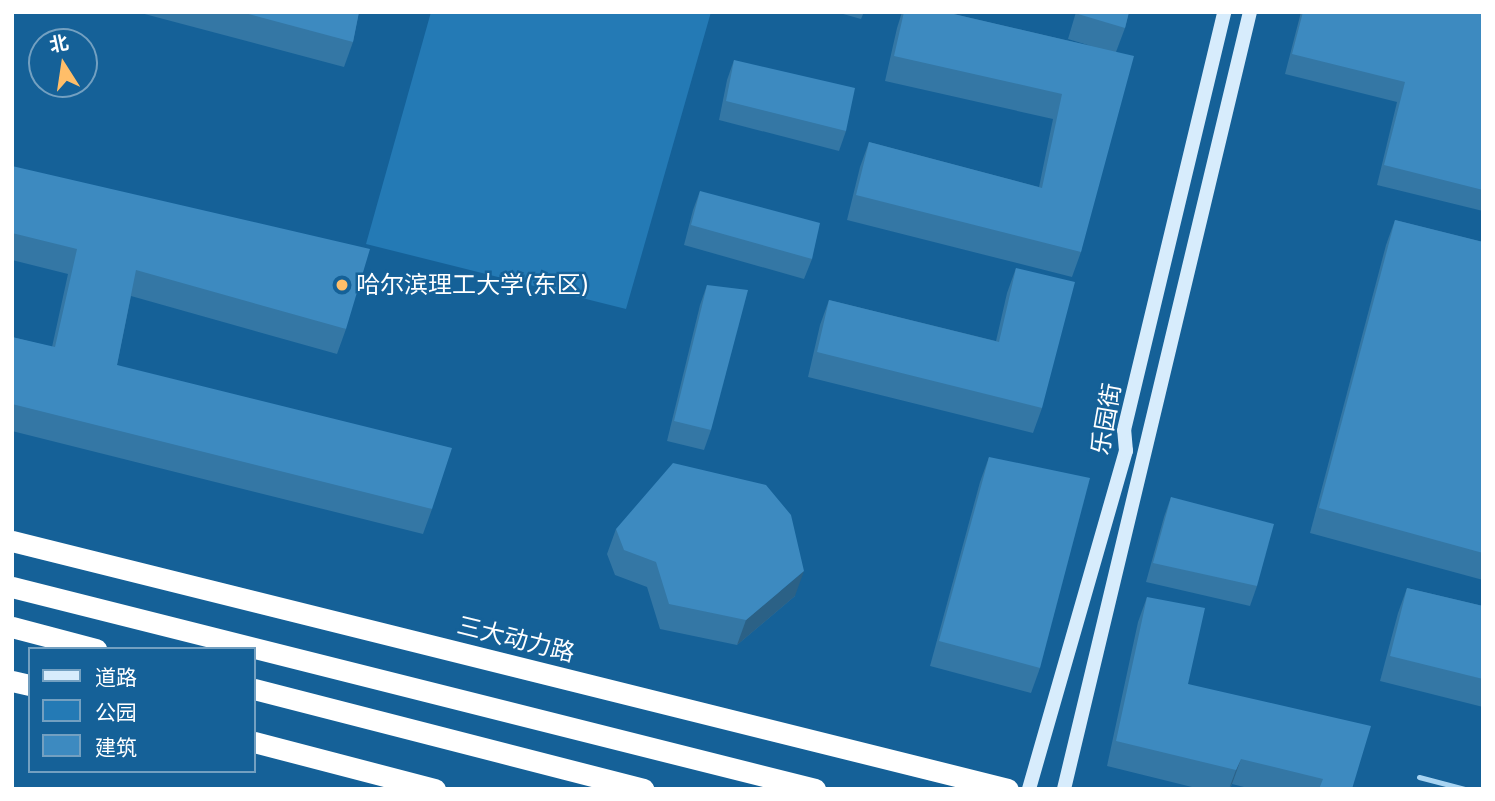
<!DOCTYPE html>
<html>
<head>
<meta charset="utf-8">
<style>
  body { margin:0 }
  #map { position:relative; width:1495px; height:801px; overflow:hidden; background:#156198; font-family:Inter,"Noto Sans SC",sans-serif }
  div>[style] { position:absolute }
  .green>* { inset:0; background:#247ab5 }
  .lane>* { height:5px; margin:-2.5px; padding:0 2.5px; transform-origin:2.5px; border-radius:2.5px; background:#a8d4f2 }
  .secondary>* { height:14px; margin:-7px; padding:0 7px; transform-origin:7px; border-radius:7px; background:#d7ecfc }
  .highway>* { height:21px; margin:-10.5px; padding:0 10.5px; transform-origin:10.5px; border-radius:10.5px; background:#fff }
  .wall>* { inset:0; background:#3477a5 }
  .shaded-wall>* { inset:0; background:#2b6186 }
  .building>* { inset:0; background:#3d8ac0 }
  .dots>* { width:19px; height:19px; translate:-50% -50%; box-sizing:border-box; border:4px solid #156198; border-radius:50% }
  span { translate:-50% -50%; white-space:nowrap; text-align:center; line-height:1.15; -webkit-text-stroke:5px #156198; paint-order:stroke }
  .poi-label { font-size:24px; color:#fff }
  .left { translate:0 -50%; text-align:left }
  .street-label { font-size:24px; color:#fff }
  .frame { position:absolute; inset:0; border:14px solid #fff; pointer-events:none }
  .legend { position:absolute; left:28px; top:647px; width:228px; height:126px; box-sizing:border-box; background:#156198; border:2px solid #73a0c1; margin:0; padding:9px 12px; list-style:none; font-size:21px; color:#fff }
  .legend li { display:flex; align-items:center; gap:14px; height:35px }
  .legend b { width:35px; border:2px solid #73a0c1 }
  .north { position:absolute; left:28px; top:28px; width:70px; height:70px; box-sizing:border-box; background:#156198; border:2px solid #73a0c1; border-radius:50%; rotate:348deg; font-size:19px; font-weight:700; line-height:28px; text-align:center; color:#fff }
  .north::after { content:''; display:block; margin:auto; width:24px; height:32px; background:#ffbe69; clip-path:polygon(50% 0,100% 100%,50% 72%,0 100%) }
</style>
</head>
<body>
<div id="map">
  <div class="green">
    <i style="clip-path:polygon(431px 12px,711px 12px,626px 309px,366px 244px)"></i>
  </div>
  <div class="lane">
    <i style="left:1419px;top:777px;width:48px;rotate:14.6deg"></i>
  </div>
  <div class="secondary">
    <i style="left:1029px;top:789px;width:352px;rotate:-74deg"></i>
    <i style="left:1126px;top:451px;width:21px;rotate:-95deg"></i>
    <i style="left:1124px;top:430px;width:430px;rotate:-76.5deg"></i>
    <i style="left:1064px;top:789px;width:799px;rotate:-76.54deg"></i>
  </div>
  <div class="highway">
    <i style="left:12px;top:541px;width:1026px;rotate:13.98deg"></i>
    <i style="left:12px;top:587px;width:828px;rotate:14.12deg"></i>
    <i style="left:12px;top:627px;width:87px;rotate:14.7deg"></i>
    <i style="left:12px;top:681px;width:18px;rotate:13deg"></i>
    <i style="left:254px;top:689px;width:402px;rotate:14.4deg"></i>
    <i style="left:254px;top:742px;width:187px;rotate:14.6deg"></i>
  </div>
  <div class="wall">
    <i style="clip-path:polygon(137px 12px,359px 12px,353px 42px,344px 67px)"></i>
    <i style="clip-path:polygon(836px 12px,864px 12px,861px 19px)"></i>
    <i style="clip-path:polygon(902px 12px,945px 12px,1091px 46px,1068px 39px,1076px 12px,1129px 12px,1125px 28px,1116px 52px,1081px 252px,1072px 277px,847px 220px,860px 167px,869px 142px,1039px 187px,1053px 119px,885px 81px,897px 28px)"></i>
    <i style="clip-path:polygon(1301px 12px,1483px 12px,1483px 211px,1377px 185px,1397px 102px,1285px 74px)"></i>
    <i style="clip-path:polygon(734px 60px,846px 131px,839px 151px,719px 120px,727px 80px)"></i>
    <i style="clip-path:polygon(12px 166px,346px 329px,337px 354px,131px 296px,117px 365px,432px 509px,423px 534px,12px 431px,12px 337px,52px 347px,68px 274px,12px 260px)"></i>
    <i style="clip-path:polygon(700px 191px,812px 259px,804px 279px,684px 245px,693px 210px)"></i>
    <i style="clip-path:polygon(1395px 220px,1483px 242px,1483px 580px,1310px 533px,1386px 245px)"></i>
    <i style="clip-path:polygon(1016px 268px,1042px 408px,1033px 433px,808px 377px,820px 325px,829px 300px,996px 341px,1007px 293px)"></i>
    <i style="clip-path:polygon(707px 285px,711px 430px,704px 450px,667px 441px,700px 305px)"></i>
    <i style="clip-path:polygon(989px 457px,1040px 668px,1031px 693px,930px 666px,980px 482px)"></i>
    <i style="clip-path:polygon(1171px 497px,1257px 586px,1250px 606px,1146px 582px,1164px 517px)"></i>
    <i style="clip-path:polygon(616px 529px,795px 596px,737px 645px,660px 629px,647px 587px,615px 575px,607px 554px)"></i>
    <i style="clip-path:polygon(1407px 588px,1483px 606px,1483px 707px,1380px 681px,1398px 613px)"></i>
    <i style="clip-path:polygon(1147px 597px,1188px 684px,1352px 789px,1252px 789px,1232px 784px,1230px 789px,1200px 789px,1107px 766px,1138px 622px)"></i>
  </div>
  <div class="shaded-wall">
    <i style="clip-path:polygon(804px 571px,795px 596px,737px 645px,746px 620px)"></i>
    <i style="clip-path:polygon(1241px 759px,1232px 784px,1229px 789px,1236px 770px)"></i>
  </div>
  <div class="building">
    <i style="clip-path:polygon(241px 12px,359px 12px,353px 42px)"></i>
    <i style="clip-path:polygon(904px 12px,945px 12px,1134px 56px,1081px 252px,856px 195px,869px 142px,1042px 188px,1062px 94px,894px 56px)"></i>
    <i style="clip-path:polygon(1078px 12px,1129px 12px,1125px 28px,1078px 14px)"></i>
    <i style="clip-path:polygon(1303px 12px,1483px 12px,1483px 190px,1384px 165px,1405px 82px,1292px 54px)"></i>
    <i style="clip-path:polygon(734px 60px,855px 88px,846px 131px,726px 101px)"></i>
    <i style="clip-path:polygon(12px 166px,370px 249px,346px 329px,136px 270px,117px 365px,452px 448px,432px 509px,12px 404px,12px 337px,55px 347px,77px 249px,12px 233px)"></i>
    <i style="clip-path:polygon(700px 191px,820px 223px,812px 259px,691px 225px)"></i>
    <i style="clip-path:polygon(1395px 220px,1483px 242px,1483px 553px,1319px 508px)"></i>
    <i style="clip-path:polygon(1016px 268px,1075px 282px,1042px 408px,817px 352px,829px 300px,999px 342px)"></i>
    <i style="clip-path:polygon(707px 285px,748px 290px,711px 430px,674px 421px)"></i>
    <i style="clip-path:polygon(989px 457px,1090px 478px,1040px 668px,939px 641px)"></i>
    <i style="clip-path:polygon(673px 463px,766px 485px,791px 515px,804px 571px,746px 620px,669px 604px,656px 562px,624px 550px,616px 529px)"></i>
    <i style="clip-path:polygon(1171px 497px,1274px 524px,1257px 586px,1153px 563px)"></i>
    <i style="clip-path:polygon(1407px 588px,1483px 606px,1483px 679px,1390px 656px)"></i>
    <i style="clip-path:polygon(1147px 597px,1205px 608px,1188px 684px,1371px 726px,1352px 789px,1319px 789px,1323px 779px,1241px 759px,1236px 770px,1116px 741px)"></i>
  </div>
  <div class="dots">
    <i style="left:342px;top:285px;background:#ffbe69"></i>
  </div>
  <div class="poi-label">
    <span class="left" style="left:356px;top:285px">哈尔滨理工大学(东区)</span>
  </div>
  <div class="street-label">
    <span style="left:1106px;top:419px;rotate:-80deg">乐园街</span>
    <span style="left:516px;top:639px;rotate:14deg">三大动力路</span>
  </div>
  <div class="frame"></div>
  <ul class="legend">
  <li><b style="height:9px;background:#d7ecfc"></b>道路</li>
  <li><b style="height:19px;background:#247ab5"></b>公园</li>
  <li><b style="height:19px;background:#3d8ac0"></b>建筑</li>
  </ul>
  <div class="north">北</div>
</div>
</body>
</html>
